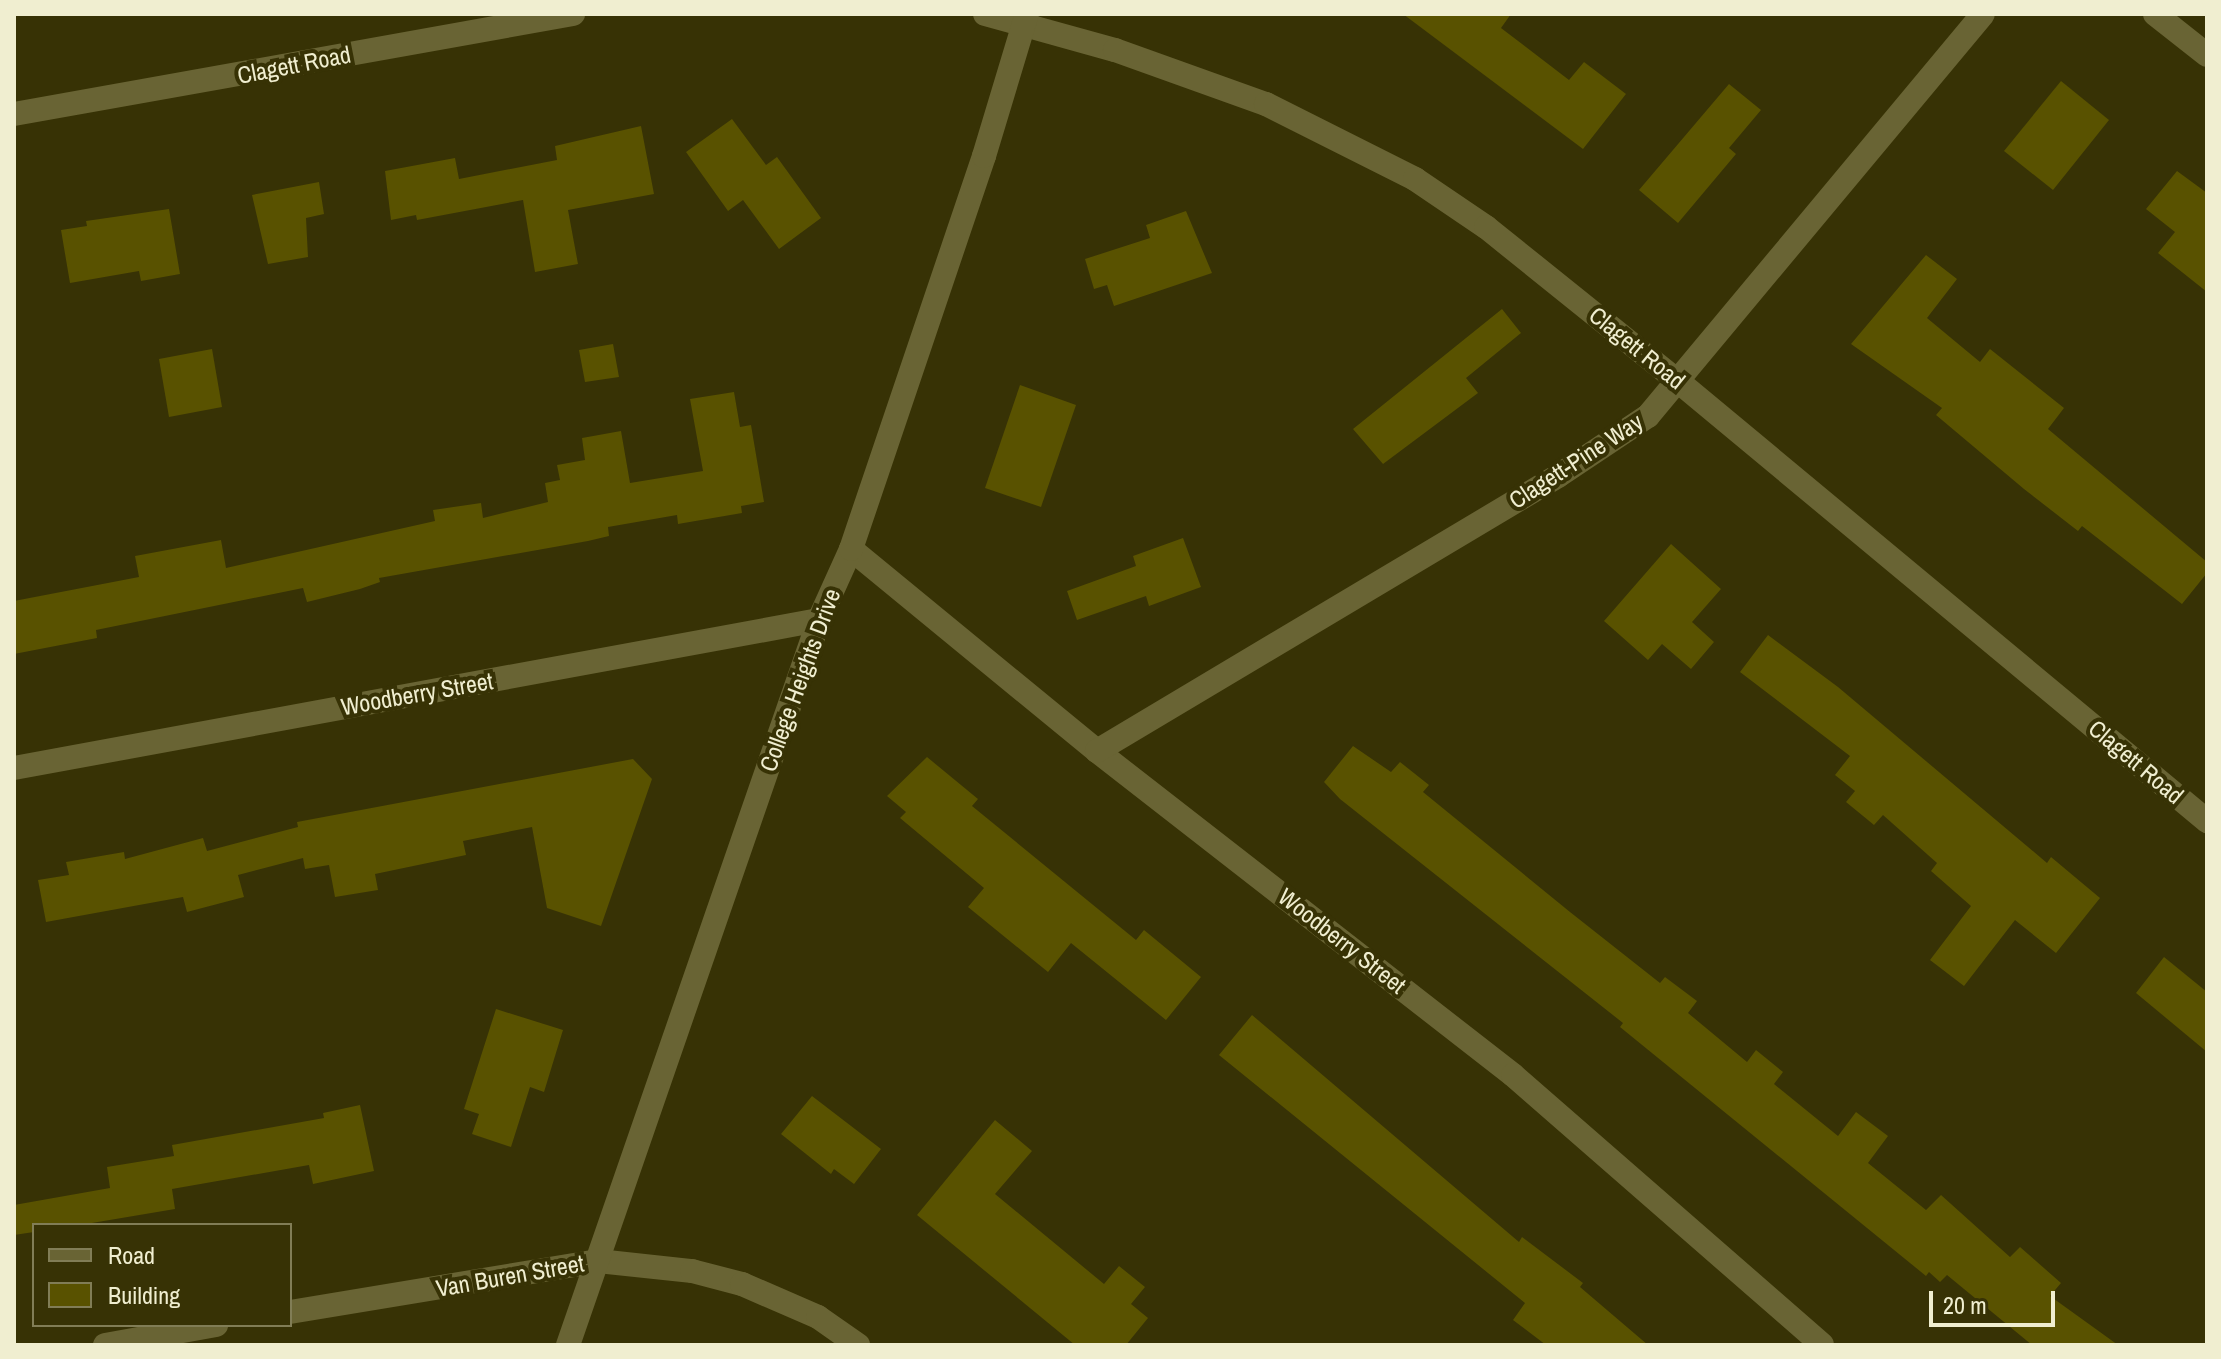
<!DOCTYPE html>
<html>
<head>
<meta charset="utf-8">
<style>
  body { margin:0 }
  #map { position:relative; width:2221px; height:1359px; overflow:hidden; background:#373205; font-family:"Archivo Narrow",sans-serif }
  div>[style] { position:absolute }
  .building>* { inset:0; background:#595200 }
  .minor>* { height:24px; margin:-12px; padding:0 12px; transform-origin:12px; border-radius:12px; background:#696434 }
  span { translate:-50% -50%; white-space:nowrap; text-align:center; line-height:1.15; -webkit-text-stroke:8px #373205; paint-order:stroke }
  .street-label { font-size:24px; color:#f0eed0 }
  .frame { position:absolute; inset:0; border:16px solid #f0eed0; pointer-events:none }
  .legend { position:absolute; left:32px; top:1223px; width:260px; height:104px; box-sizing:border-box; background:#373205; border:2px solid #817d56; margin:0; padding:10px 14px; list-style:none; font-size:24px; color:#f0eed0 }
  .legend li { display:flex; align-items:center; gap:16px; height:40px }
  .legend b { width:40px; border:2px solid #817d56 }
  .scale { position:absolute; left:1929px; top:1291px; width:126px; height:36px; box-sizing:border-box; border:4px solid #f0eed0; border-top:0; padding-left:10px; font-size:24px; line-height:28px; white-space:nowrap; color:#f0eed0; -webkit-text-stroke:6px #373205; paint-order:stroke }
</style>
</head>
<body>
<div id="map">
  <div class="building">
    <i style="clip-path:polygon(1403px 14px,1511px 14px,1501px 28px,1569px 80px,1584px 62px,1626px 94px,1583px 149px)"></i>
    <i style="clip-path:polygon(2061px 81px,2109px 120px,2053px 190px,2004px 151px)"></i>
    <i style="clip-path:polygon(1729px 84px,1761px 110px,1729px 148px,1736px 154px,1678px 223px,1639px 190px)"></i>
    <i style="clip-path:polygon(732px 119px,766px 165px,777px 157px,821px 218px,779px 249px,743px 200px,728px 211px,686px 152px)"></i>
    <i style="clip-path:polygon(641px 126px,654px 194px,568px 210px,578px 264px,535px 272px,523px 200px,417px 220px,416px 215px,391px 220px,385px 171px,455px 158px,459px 179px,557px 160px,555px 146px)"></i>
    <i style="clip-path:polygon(2177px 171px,2207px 193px,2207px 292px,2158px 253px,2175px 232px,2146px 209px)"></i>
    <i style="clip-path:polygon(319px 182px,324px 214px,306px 218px,308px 257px,268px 264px,252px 195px)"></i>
    <i style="clip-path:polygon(169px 209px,180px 274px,141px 281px,139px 271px,70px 283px,61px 230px,87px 226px,86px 221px)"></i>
    <i style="clip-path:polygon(1186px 211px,1212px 273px,1114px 306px,1107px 285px,1094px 289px,1085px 259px,1150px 238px,1146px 225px)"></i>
    <i style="clip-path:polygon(1926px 255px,1957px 279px,1927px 318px,1980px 362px,1990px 349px,2064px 408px,2048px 429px,2207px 562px,2207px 573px,2182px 604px,2082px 526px,2078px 531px,2024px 489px,1936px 415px,1942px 408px,1851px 344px)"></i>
    <i style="clip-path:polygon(1502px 309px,1521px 333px,1466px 378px,1478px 393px,1383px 464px,1353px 429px)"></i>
    <i style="clip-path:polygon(613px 344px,619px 377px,585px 382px,579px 350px)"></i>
    <i style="clip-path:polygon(212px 349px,222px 407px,169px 417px,159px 359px)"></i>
    <i style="clip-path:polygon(1020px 385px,1076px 405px,1041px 507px,985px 488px)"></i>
    <i style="clip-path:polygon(734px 392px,740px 427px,751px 425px,764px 502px,741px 506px,742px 513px,678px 524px,677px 515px,608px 527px,609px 536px,588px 541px,379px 578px,380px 582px,360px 589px,307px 602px,303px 588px,96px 630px,97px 638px,14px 654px,14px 601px,139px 577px,135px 556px,221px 540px,226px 568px,435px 521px,433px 510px,481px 503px,483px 518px,548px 502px,545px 483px,560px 480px,557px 465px,585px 460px,582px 438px,621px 431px,630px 483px,703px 471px,690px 399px)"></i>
    <i style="clip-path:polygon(1183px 538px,1201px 587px,1149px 606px,1146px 596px,1077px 620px,1067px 591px,1136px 566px,1133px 556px)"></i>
    <i style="clip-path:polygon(1671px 544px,1721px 589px,1692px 622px,1714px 642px,1691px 669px,1662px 644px,1648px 660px,1604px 621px)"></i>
    <i style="clip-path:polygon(1768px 635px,1838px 687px,2047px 863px,2051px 857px,2100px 898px,2056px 953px,2015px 920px,1964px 986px,1930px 960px,1971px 906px,1931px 871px,1937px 863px,1883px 815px,1874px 825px,1846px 802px,1855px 791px,1835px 775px,1850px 756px,1740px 672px)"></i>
    <i style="clip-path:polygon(1353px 746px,1391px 772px,1400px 762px,1429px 785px,1423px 792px,1570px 912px,1660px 983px,1665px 977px,1697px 1001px,1688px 1013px,1747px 1062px,1756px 1050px,1783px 1072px,1774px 1084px,1838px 1136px,1856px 1112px,1888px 1136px,1868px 1163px,1926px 1210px,1941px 1195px,2010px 1257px,2020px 1247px,2061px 1283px,2050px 1296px,2118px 1345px,2032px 1345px,1947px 1275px,1940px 1282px,1929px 1272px,1926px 1276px,1620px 1027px,1623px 1023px,1340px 799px,1324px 782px)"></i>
    <i style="clip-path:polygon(927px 757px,978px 799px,972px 806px,1136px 940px,1144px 930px,1201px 977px,1166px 1020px,1071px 943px,1048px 972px,968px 907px,984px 888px,900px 818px,906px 812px,887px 796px)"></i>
    <i style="clip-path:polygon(633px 759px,652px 779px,601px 926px,547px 908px,532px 827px,463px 841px,466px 855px,375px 874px,378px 890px,335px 897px,329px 865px,305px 869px,303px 858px,238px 875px,244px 897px,187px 912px,183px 897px,46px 922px,38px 880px,69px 875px,66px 862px,124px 852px,125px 859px,203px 838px,207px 851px,298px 827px,297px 822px)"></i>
    <i style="clip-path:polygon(2164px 957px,2207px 992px,2207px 1052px,2136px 993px)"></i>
    <i style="clip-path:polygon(496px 1009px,563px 1030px,544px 1092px,530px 1087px,511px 1147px,472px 1134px,479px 1114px,464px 1109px)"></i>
    <i style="clip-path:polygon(1252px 1015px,1519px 1242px,1522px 1237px,1583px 1283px,1580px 1287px,1648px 1345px,1546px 1345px,1513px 1320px,1525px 1303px,1219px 1055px)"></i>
    <i style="clip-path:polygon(812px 1096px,881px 1149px,854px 1184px,834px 1169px,831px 1174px,781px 1134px)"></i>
    <i style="clip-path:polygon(360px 1105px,374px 1171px,313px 1184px,309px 1165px,172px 1189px,175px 1209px,80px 1225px,34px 1225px,34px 1232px,14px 1235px,14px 1205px,110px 1188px,107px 1167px,174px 1156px,172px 1145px,324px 1118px,323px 1113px)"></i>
    <i style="clip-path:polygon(995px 1120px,1032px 1151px,995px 1194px,1104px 1284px,1119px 1266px,1145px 1287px,1131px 1304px,1148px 1318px,1126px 1345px,1075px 1345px,917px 1215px)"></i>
  </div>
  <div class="minor">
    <i style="left:985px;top:14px;width:135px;rotate:15.5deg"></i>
    <i style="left:1115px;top:50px;width:160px;rotate:19.7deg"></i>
    <i style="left:1266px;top:104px;width:167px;rotate:26.7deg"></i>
    <i style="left:1415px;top:179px;width:86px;rotate:34.1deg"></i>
    <i style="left:1486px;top:227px;width:248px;rotate:38.8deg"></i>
    <i style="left:1679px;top:382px;width:687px;rotate:39.74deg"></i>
    <i style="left:2155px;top:14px;width:66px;rotate:38.3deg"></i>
    <i style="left:14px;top:114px;width:568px;rotate:-10.14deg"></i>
    <i style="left:851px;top:549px;width:318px;rotate:39.4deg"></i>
    <i style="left:1097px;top:751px;width:527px;rotate:37.91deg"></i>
    <i style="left:1513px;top:1075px;width:410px;rotate:41.1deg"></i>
    <i style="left:1097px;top:751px;width:537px;rotate:-30.82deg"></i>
    <i style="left:1558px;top:476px;width:108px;rotate:-33.7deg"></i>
    <i style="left:1648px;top:416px;width:523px;rotate:-50.19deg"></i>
    <i style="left:14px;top:768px;width:818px;rotate:-10.42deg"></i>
    <i style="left:290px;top:1312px;width:312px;rotate:-9.4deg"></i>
    <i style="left:598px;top:1261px;width:95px;rotate:6.1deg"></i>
    <i style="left:692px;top:1271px;width:52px;rotate:14.6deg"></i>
    <i style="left:742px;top:1284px;width:83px;rotate:23.5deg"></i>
    <i style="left:818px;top:1317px;width:49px;rotate:35deg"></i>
    <i style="left:105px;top:1345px;width:113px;rotate:-10.2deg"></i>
    <i style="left:568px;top:1345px;width:767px;rotate:-70.9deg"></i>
    <i style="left:819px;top:620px;width:78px;rotate:-65.7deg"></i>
    <i style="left:851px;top:549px;width:415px;rotate:-71.3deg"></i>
    <i style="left:984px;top:156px;width:148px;rotate:-73.2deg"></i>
  </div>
  <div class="street-label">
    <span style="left:294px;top:65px;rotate:-11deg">Clagett Road</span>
    <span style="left:1637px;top:348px;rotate:39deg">Clagett Road</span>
    <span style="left:1576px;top:461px;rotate:-33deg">Clagett-Pine Way</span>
    <span style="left:800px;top:680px;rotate:-70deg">College Heights Drive</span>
    <span style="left:417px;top:694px;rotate:-10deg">Woodberry Street</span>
    <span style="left:2136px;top:762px;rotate:40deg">Clagett Road</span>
    <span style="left:1342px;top:941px;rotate:38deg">Woodberry Street</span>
    <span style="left:510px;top:1276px;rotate:-10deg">Van Buren Street</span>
  </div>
  <div class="frame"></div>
  <ul class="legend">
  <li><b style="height:10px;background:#696434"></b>Road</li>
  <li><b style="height:22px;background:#595200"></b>Building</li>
  </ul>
  <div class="scale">20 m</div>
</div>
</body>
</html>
